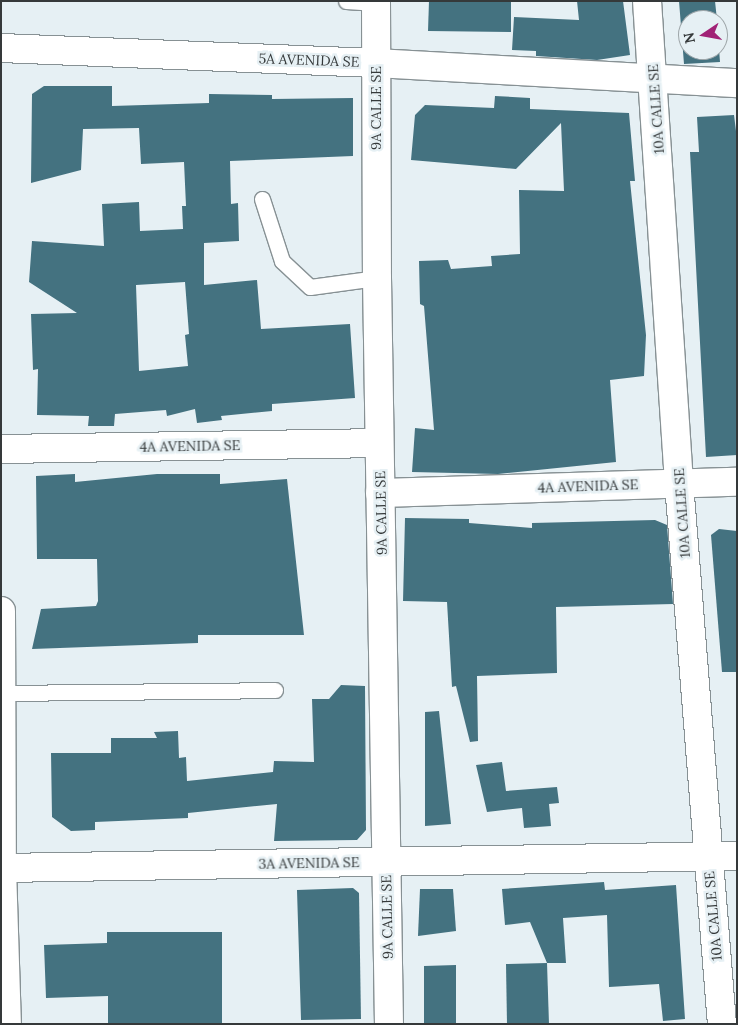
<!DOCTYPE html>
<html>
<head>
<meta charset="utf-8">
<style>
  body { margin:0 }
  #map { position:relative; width:738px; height:1025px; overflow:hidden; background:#e6f0f4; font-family:Lora,serif }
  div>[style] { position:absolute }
  .building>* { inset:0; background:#447280 }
  .roads { filter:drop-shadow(1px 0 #879194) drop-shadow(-1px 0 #879194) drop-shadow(0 1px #879194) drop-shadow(0 -1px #879194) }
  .service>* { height:15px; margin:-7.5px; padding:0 7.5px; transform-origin:7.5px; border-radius:7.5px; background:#fff }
  .minor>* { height:28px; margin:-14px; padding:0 14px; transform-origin:14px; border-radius:14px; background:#fff }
  .tertiary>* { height:28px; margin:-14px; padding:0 14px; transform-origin:14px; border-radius:14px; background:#fff }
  span { translate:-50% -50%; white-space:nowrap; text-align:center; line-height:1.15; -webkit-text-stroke:5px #e6f0f4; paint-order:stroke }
  .street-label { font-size:14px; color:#35393a }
  .frame { position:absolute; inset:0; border:2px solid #35393a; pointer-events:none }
  .north { position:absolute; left:678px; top:10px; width:50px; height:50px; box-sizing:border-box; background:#e6f0f4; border:1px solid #9fa7aa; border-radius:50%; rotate:258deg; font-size:14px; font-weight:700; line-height:20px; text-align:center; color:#35393a }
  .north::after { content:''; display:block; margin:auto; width:18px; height:22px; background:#a12276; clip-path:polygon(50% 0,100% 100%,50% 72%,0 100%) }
</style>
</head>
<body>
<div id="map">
  <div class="building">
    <i style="clip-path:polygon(429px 1px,511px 1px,511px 32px,428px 31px)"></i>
    <i style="clip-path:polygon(577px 1px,623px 1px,630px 55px,597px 60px,536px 56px,536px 51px,512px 50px,514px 17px,579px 20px)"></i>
    <i style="clip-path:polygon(679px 1px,715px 1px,717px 20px,688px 20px,688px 50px,718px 50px,718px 35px,720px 62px,684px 64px)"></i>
    <i style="clip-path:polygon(evenodd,44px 86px,112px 86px,112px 106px,209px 103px,209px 94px,272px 95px,272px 99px,353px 98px,353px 156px,230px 161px,231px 204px,238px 203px,239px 241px,204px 243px,204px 285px,257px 280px,261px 329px,350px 324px,355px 398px,272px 404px,272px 411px,221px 416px,222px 420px,197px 423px,195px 409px,167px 416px,166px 410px,115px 414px,114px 426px,88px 426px,89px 416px,37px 415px,38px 369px,33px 370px,31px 314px,77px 313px,29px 282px,32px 241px,104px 246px,102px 204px,139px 202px,140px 231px,183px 229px,182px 206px,186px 206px,184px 162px,141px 164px,139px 128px,83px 129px,81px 170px,31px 183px,32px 94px,44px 86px,185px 282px,189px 334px,185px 335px,188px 366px,139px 371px,136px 285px,185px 282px)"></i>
    <i style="clip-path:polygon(495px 96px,530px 98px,530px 109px,629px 113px,635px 181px,630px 181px,646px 335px,644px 376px,610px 380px,616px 462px,498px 474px,412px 472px,415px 428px,434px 430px,424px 306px,420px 304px,419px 261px,448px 260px,451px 269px,492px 266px,491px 256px,520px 254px,519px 190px,564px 191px,561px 123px,516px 169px,411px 160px,415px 115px,425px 105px,494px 108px)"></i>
    <i style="clip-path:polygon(734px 115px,737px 139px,737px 455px,706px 457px,690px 152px,699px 152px,697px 117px)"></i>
    <i style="clip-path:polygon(75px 474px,75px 482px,157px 474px,220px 474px,220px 484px,287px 479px,304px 635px,198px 635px,198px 643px,32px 649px,41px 609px,96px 606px,98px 601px,97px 559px,37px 559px,36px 476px)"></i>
    <i style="clip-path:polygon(405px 518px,469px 519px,469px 523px,532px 528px,532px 523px,655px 520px,667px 525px,673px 604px,556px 607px,557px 673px,477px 676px,478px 741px,470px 742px,456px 686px,452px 687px,447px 602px,403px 601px)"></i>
    <i style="clip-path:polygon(719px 529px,737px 531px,737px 672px,722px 672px,711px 535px)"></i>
    <i style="clip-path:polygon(341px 685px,365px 686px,366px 830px,357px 840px,274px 841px,277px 804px,188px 813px,188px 818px,95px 822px,95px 830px,71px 831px,52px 817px,51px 753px,111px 753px,111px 738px,157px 738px,154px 732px,178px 731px,179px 758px,186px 757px,187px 781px,273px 772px,274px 761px,314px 762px,312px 699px,329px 699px)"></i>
    <i style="clip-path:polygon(439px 711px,451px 824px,425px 826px,425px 712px)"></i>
    <i style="clip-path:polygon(502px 762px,506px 791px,557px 787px,559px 803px,549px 804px,551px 826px,524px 828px,522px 808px,487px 812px,476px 765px)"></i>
    <i style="clip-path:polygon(604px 882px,605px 890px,676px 885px,685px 1019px,663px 1021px,659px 984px,609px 987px,607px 915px,563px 918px,566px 963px,547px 963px,530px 922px,505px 925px,502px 889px)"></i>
    <i style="clip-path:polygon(353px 888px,359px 893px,361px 1019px,301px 1020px,297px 890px)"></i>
    <i style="clip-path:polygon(420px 889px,453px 889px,456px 931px,418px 936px)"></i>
    <i style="clip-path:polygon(107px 932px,222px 932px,222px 1024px,108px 1024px,108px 996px,46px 998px,44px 945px,107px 943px)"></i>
    <i style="clip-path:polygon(547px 963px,549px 1024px,507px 1024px,506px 964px)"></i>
    <i style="clip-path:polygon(456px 965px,456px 1024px,424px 1024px,424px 966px)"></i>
  </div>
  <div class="roads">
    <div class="service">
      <i style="left:346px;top:1px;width:30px;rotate:4deg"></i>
      <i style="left:262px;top:199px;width:65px;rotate:72.1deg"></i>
      <i style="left:282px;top:261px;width:38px;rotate:43deg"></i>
      <i style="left:310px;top:287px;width:68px;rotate:-7.7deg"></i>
      <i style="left:1px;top:693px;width:274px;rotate:-0.6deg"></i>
    </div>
    <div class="minor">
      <i style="left:376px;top:1px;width:277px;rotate:89.8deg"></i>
      <i style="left:377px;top:278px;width:746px;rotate:89.08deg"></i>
      <i style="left:1px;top:48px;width:375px;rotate:2.3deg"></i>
      <i style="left:376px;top:63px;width:362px;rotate:3.2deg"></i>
      <i style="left:1px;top:449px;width:378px;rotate:-0.9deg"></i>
      <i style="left:380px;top:493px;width:357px;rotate:-1.8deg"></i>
      <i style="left:1px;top:611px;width:257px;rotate:89.8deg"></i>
      <i style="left:2px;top:868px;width:156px;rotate:88.2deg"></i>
      <i style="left:1px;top:868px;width:736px;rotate:-0.93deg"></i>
    </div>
    <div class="tertiary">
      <i style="left:647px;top:1px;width:483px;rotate:86.2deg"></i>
      <i style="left:679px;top:483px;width:543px;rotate:85.46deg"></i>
    </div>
  </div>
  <div class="street-label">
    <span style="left:309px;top:60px;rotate:2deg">5A AVENIDA SE</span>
    <span style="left:376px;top:108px;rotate:-90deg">9A CALLE SE</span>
    <span style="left:656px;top:109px;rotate:-94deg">10A CALLE SE</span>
    <span style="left:190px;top:446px;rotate:-1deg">4A AVENIDA SE</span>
    <span style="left:588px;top:486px;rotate:-2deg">4A AVENIDA SE</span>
    <span style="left:381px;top:513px;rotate:-91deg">9A CALLE SE</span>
    <span style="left:682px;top:513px;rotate:-94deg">10A CALLE SE</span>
    <span style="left:309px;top:863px;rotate:-1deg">3A AVENIDA SE</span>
    <span style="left:713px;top:916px;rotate:-95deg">10A CALLE SE</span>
    <span style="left:387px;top:917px;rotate:-91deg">9A CALLE SE</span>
  </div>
  <div class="frame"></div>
  <div class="north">N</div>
</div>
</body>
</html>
